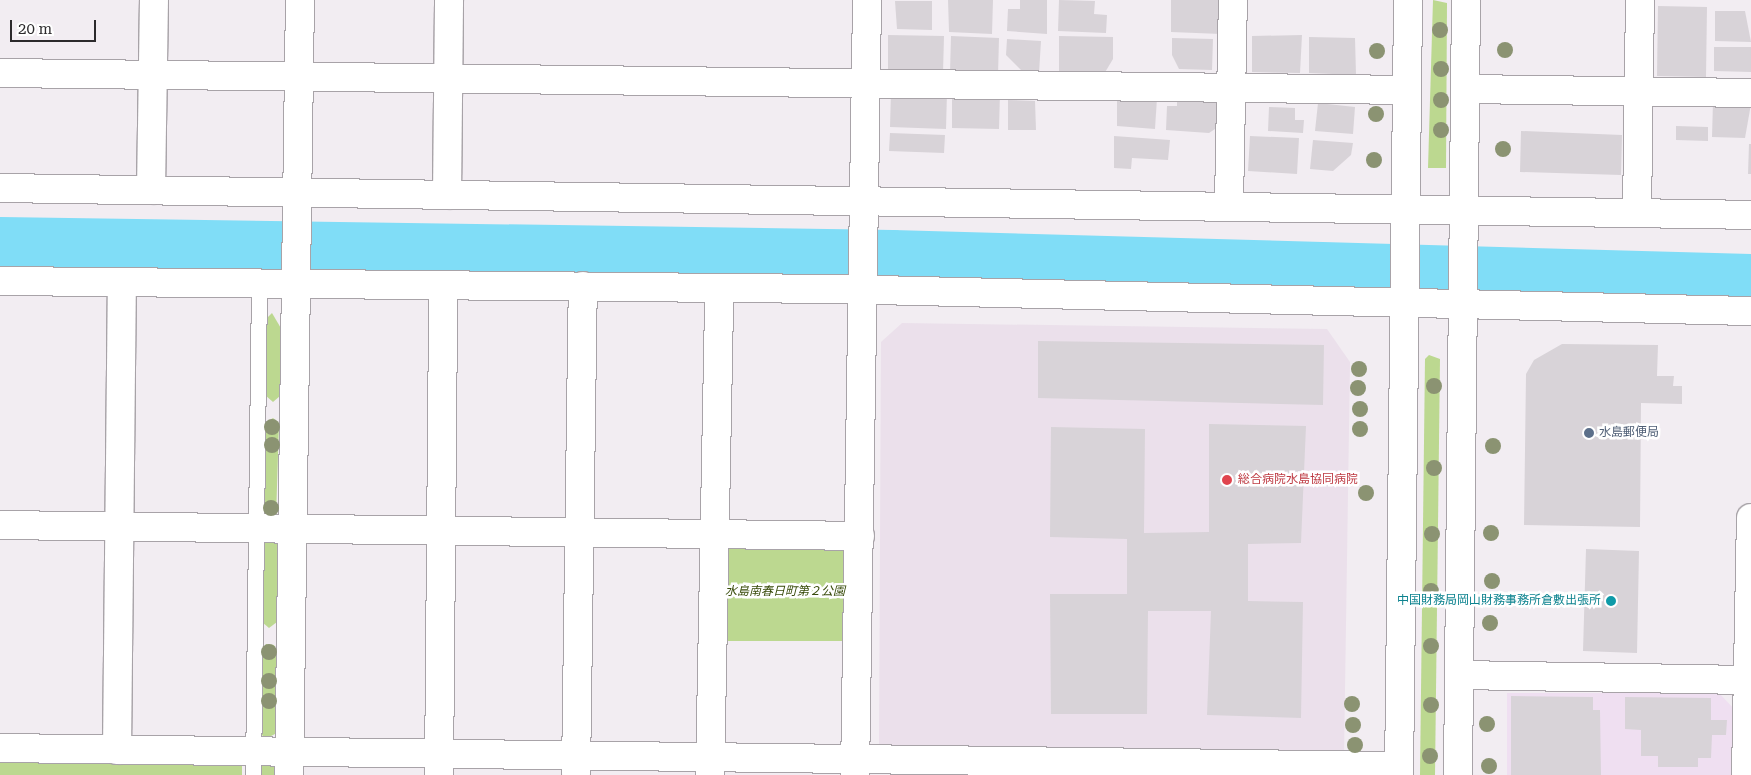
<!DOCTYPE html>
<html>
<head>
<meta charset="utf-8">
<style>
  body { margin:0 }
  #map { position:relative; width:1751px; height:775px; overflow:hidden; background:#f2edf2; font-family:"Roboto Serif","Noto Sans JP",serif }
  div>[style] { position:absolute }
  .built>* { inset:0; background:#ebe0eb }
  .education>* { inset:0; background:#efdff1 }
  .green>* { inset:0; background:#bcd890 }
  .stream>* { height:9px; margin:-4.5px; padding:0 4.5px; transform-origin:4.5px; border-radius:4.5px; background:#80ddf7 }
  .river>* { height:51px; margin:-25.5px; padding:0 25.5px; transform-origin:25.5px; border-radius:25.5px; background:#80ddf7 }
  .building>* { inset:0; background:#d8d3d8 }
  .roads { filter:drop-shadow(1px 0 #a8a3a8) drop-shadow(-1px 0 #a8a3a8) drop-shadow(0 1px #a8a3a8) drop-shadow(0 -1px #a8a3a8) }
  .service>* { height:15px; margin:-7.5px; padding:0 7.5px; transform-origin:7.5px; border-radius:7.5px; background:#fff }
  .minor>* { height:28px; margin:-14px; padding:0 14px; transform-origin:14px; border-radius:14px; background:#fff }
  .tertiary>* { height:28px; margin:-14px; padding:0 14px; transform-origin:14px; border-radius:14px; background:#fff }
  .trees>* { width:16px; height:16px; margin:-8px; border-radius:50%; background:#8b9372 }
  .dots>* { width:14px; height:14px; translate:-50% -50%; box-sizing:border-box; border:2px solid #fff; border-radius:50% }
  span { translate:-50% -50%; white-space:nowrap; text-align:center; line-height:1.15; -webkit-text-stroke:5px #fff; paint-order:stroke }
  .service-label { font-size:12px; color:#4e5e75 }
  .left { translate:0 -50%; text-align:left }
  .health-label { font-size:12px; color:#be3a42 }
  .park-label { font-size:12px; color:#374a09; font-style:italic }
  .culture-label { font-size:12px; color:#0d838f }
  .right { translate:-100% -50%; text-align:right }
  .scale { position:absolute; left:10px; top:20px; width:86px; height:22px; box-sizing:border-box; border:2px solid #2c2a2c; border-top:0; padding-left:6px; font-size:15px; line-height:18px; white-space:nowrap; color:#2c2a2c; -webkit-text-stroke:4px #fff; paint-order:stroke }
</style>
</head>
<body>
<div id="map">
  <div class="built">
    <i style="clip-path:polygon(902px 323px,1327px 329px,1350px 362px,1344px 755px,879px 749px,881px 342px)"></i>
  </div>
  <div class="education">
    <i style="clip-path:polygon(1507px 693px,1719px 693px,1735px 710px,1735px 775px,1507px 775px)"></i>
  </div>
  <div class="green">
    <i style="clip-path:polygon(1433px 0,1447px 3px,1446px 168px,1428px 168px)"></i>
    <i style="clip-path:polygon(272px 313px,282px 330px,280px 396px,273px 402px,265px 395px,266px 319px)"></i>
    <i style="clip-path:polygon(1429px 355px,1440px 359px,1435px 775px,1420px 775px,1425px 359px)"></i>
    <i style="clip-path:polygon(273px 418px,279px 423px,276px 518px,264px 514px,265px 423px)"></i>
    <i style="clip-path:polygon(277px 539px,277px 622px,269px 628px,262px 622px,263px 543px)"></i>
    <i style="clip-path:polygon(725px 542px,843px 544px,843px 641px,723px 641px)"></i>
    <i style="clip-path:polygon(266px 644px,274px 645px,277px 652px,275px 734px,265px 739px,260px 732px,262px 651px)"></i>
    <i style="clip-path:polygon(0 757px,242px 760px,242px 775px,0 775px)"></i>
    <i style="clip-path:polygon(261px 765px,275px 765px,275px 775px,260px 775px)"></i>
  </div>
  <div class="stream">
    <i style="left:0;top:225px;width:590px;rotate:0.68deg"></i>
    <i style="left:590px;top:232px;width:1161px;rotate:1.38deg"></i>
  </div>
  <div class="river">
    <i style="left:0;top:242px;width:892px;rotate:0.83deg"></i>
    <i style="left:892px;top:255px;width:859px;rotate:1.6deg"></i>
  </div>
  <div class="building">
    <i style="clip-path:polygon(948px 0,993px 0,992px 34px,949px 32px)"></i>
    <i style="clip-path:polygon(1020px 0,1047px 0,1047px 34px,1007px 31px,1008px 9px,1020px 9px)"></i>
    <i style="clip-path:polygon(1059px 0,1095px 1px,1094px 14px,1107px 15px,1106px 33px,1058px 31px)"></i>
    <i style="clip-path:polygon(1171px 0,1220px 0,1221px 34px,1171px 32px)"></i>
    <i style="clip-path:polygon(895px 1px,932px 1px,932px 30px,897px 29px)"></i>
    <i style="clip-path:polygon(1658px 6px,1707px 7px,1706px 77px,1657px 76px)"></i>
    <i style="clip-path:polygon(1715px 11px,1745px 11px,1751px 42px,1715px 41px)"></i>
    <i style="clip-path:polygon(888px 35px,944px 36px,943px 73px,888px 71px)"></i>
    <i style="clip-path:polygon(1302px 35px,1300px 73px,1252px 72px,1252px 36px)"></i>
    <i style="clip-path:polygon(951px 36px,999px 38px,998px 75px,950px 73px)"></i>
    <i style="clip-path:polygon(1059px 36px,1113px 37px,1113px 59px,1104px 74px,1059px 73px)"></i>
    <i style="clip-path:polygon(1309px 37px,1355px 38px,1356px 75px,1309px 73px)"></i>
    <i style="clip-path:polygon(1172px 38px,1213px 39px,1212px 70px,1179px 69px,1172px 55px)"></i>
    <i style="clip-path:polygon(1007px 39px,1041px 41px,1039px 73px,1023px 72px,1006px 55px)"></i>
    <i style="clip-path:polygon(1714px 47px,1751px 47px,1751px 72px,1714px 71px)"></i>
    <i style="clip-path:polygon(891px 91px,947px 92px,946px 129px,890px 127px)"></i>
    <i style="clip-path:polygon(952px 92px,1000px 92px,999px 129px,952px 128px)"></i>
    <i style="clip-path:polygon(1218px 96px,1218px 127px,1209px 133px,1166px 130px,1167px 106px,1177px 106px,1177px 97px)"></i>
    <i style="clip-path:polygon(1117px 98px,1157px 98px,1155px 129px,1117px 126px)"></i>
    <i style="clip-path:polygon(1008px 100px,1035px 101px,1036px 130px,1008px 130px)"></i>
    <i style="clip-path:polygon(1713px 102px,1751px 104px,1745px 138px,1712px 137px)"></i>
    <i style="clip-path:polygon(1318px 103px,1355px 107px,1353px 134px,1315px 131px)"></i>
    <i style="clip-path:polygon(1269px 107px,1295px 108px,1295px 120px,1304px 120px,1303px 133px,1268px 131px)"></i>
    <i style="clip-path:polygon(1676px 126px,1708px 127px,1708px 141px,1676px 140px)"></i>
    <i style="clip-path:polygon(1521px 131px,1622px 135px,1621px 175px,1520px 172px)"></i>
    <i style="clip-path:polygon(890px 133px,945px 135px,944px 153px,889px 151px)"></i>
    <i style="clip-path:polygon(1114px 136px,1170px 140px,1168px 160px,1132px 158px,1131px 169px,1114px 168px)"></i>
    <i style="clip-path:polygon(1250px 136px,1299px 138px,1297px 174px,1248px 171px)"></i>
    <i style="clip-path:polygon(1313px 140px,1353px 143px,1351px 155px,1333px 171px,1310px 169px)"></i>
    <i style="clip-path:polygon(1749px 144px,1751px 144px,1751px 174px,1748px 174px)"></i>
    <i style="clip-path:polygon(1038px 341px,1324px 345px,1323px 405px,1038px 398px)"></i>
    <i style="clip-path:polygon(1562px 344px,1658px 345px,1657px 376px,1674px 376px,1673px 386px,1682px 386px,1682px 404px,1641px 403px,1640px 527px,1524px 525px,1526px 374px,1534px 360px)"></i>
    <i style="clip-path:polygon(1209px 424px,1306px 426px,1301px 543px,1248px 544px,1248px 601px,1303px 602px,1301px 718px,1207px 715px,1211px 611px,1148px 611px,1147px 714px,1051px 714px,1050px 594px,1127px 594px,1127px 539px,1050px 537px,1051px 427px,1145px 429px,1144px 533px,1209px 532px)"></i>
    <i style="clip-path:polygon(1586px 549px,1639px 551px,1637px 653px,1583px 651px)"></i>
    <i style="clip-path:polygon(1511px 696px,1593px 697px,1593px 710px,1600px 710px,1601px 775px,1511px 775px)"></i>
    <i style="clip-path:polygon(1625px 697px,1711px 698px,1711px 720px,1727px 720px,1726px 735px,1712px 735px,1711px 758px,1698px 758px,1698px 767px,1658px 767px,1658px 756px,1641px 756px,1641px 730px,1625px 729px)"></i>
  </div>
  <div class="roads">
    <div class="service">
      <i style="left:253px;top:775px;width:492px;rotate:-89.3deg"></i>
    </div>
    <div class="minor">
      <i style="left:0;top:73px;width:1407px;rotate:0.69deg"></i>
      <i style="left:1465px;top:89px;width:286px;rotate:0.8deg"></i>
      <i style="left:151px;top:190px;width:190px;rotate:-89.1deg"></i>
      <i style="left:447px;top:195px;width:195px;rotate:-89.4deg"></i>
      <i style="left:1229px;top:203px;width:203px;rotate:-88.9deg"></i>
      <i style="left:1637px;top:213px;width:213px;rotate:-89.2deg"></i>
      <i style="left:0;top:525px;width:860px;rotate:0.73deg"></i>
      <i style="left:1460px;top:675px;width:291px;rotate:1deg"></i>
      <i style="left:0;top:748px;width:1399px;rotate:0.74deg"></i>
      <i style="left:117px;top:750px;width:467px;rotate:-89.4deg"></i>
      <i style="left:576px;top:774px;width:488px;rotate:-89.2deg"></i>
      <i style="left:289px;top:775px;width:775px;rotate:-89.19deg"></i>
      <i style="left:439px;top:775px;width:490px;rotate:-89.5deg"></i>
      <i style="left:710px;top:775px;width:487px;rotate:-88.9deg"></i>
      <i style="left:1746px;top:775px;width:257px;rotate:-88.9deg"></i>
    </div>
    <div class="tertiary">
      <i style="left:0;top:188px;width:1751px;rotate:0.88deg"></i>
      <i style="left:0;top:281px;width:835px;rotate:0.55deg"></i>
      <i style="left:835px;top:289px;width:916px;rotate:1.38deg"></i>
      <i style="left:855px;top:775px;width:775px;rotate:-89.11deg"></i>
      <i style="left:1399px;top:775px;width:775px;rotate:-89.33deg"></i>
      <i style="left:1458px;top:775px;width:775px;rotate:-89.41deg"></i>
    </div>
  </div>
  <div class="trees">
    <i style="left:1440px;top:30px"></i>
    <i style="left:1505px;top:50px"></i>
    <i style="left:1377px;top:51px"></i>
    <i style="left:1441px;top:69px"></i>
    <i style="left:1441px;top:100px"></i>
    <i style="left:1376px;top:114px"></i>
    <i style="left:1441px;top:130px"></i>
    <i style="left:1503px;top:149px"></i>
    <i style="left:1374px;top:160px"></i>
    <i style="left:1359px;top:369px"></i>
    <i style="left:1434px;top:386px"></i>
    <i style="left:1358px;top:388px"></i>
    <i style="left:1360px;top:409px"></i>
    <i style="left:272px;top:427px"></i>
    <i style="left:1360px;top:429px"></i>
    <i style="left:272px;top:445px"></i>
    <i style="left:1493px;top:446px"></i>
    <i style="left:1434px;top:468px"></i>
    <i style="left:1366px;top:493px"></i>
    <i style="left:271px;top:508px"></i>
    <i style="left:1491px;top:533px"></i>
    <i style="left:1432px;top:534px"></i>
    <i style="left:1492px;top:581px"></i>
    <i style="left:1431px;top:591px"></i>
    <i style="left:1490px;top:623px"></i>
    <i style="left:1431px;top:646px"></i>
    <i style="left:269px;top:652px"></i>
    <i style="left:269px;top:681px"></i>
    <i style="left:269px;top:701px"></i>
    <i style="left:1352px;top:704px"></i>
    <i style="left:1431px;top:705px"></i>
    <i style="left:1487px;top:724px"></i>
    <i style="left:1353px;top:725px"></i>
    <i style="left:1355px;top:745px"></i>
    <i style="left:1430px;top:756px"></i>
    <i style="left:1489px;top:766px"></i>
  </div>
  <div class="dots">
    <i style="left:1589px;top:433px;background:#5c6f8a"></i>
    <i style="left:1227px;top:480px;background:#e0444e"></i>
    <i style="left:1611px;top:601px;background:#0f9aa8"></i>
  </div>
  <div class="service-label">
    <span class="left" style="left:1599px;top:433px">水島郵便局</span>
  </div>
  <div class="health-label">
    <span class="left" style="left:1238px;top:480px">総合病院水島協同病院</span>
  </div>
  <div class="park-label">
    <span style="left:785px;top:592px">水島南春日町第２公園</span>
  </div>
  <div class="culture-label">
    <span class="right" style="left:1601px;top:601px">中国財務局岡山財務事務所倉敷出張所</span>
  </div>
  <div class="scale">20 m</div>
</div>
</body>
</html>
